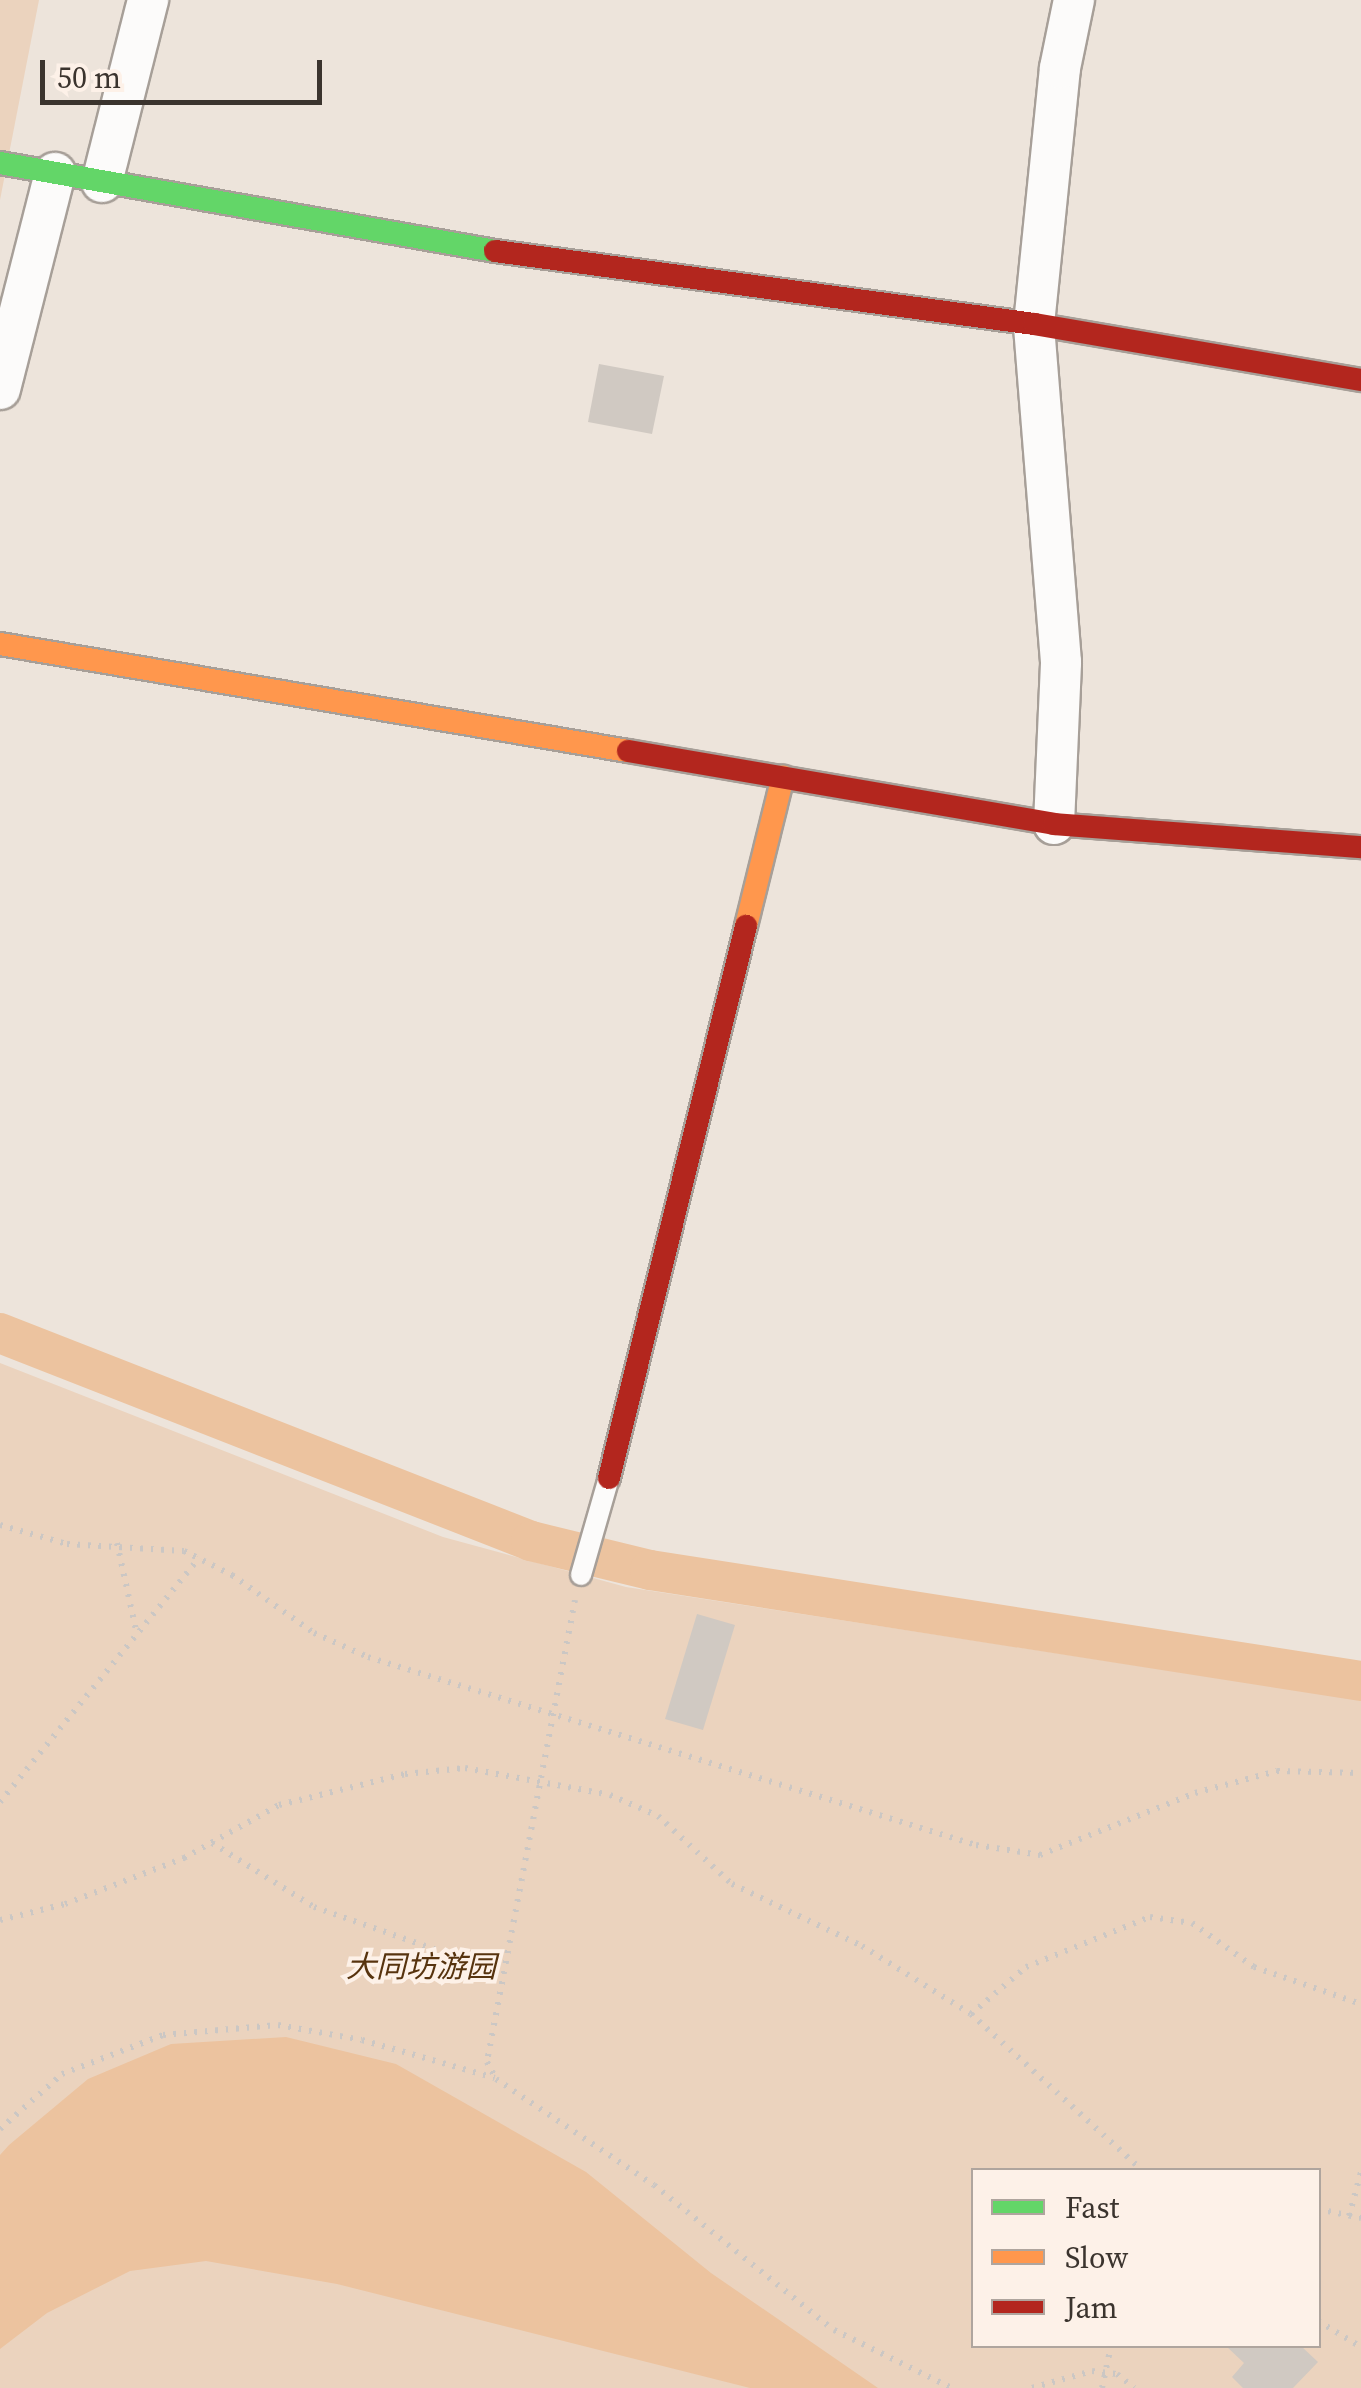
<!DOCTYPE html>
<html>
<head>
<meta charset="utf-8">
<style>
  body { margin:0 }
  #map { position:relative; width:1361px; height:2388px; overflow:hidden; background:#ede4db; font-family:"Source Serif 4","Noto Sans SC",serif }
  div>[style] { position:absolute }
  .green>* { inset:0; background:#ebd3be }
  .water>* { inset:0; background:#ecc39f }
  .canal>* { height:40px; margin:-20px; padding:0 20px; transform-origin:20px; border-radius:20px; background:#ecc39f }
  .building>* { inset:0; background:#d0c9c2 }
  .path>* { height:6px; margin-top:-3px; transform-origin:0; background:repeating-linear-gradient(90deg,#cbc7c4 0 2.5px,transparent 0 10.5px) }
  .roads { filter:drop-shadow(2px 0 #a79f98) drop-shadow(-2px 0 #a79f98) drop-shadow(0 2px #a79f98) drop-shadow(0 -2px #a79f98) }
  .lane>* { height:20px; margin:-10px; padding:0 10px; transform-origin:10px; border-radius:10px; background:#fcfbfa }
  .street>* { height:40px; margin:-20px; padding:0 20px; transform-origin:20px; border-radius:20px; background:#fcfbfa }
  .fast>* { height:22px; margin:-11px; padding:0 11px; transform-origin:11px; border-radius:11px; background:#63d668 }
  .slow>* { height:22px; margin:-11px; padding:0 11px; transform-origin:11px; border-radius:11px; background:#ff974d }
  .jam>* { height:22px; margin:-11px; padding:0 11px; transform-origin:11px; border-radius:11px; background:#b3261e }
  span { translate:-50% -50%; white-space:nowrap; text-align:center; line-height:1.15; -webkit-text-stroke:8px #fdf1e8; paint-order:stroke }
  .park-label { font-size:30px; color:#57330e; font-style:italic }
  .legend { position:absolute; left:971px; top:2168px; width:350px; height:180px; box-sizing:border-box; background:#fdf1e8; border:2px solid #afa59e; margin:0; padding:12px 18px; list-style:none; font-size:30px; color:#3b342e }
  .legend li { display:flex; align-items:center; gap:20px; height:50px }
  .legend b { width:50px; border:2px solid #afa59e }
  .scale { position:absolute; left:40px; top:60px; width:282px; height:45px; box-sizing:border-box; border:5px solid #3b342e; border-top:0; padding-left:12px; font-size:30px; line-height:35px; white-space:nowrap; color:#3b342e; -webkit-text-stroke:8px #fdf1e8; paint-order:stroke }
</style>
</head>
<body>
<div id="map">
  <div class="green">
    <i style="clip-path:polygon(0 0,39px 0,0 200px)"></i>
    <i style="clip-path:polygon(evenodd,0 1363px,443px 1537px,626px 1587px,1361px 1700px,1361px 2388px,0 2388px,0 1363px,974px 2170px,1318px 2170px,1318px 2346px,974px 2346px,974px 2170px)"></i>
  </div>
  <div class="water">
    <i style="clip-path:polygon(286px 2037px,396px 2064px,586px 2172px,711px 2273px,878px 2388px,750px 2388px,337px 2284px,206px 2261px,130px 2271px,47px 2313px,0 2349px,0 2155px,9px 2145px,88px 2079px,171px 2044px)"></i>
  </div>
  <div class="canal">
    <i style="left:0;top:1333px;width:570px;rotate:21.39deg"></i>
    <i style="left:531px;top:1541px;width:122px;rotate:13.7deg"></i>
    <i style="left:650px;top:1570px;width:720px;rotate:8.87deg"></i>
  </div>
  <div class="building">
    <i style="clip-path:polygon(599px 364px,664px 376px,652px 434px,588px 422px)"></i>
    <i style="clip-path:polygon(697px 1614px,735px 1625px,703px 1730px,665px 1719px)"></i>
    <i style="clip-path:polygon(1226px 2346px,1301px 2346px,1318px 2362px,1293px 2388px,1243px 2388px,1232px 2377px,1244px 2363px)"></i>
  </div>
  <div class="path">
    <i style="left:0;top:1525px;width:70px;rotate:15.8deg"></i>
    <i style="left:67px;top:1544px;width:117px;rotate:3.4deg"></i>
    <i style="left:184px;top:1551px;width:54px;rotate:26.6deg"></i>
    <i style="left:232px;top:1575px;width:100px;rotate:35.3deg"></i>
    <i style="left:314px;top:1633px;width:59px;rotate:24deg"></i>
    <i style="left:368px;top:1657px;width:636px;rotate:17.18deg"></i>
    <i style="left:976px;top:1845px;width:65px;rotate:8.9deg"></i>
    <i style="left:1040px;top:1855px;width:167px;rotate:-21.8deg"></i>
    <i style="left:1195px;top:1793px;width:85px;rotate:-15deg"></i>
    <i style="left:1277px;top:1771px;width:84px;rotate:1.4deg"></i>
    <i style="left:117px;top:1543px;width:94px;rotate:77.7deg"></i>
    <i style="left:575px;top:1600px;width:470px;rotate:100.8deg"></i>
    <i style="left:487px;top:2062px;width:19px;rotate:62deg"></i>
    <i style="left:496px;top:2079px;width:190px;rotate:33.9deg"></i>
    <i style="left:654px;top:2185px;width:231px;rotate:38.9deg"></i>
    <i style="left:834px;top:2330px;width:131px;rotate:26.2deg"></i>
    <i style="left:0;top:1802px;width:315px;rotate:-50.8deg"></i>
    <i style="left:212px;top:1843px;width:120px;rotate:32.1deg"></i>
    <i style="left:314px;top:1907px;width:197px;rotate:19.3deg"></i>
    <i style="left:0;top:1920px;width:67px;rotate:-13.8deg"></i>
    <i style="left:65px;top:1904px;width:128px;rotate:-21.1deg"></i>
    <i style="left:184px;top:1858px;width:109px;rotate:-29.2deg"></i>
    <i style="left:279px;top:1805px;width:130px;rotate:-13.8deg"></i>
    <i style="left:405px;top:1774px;width:60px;rotate:-5.7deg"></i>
    <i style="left:465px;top:1768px;width:147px;rotate:10.5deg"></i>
    <i style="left:610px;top:1795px;width:52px;rotate:23.6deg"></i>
    <i style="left:658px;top:1816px;width:100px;rotate:42.6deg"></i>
    <i style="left:732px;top:1884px;width:144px;rotate:25.5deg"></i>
    <i style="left:862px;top:1946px;width:128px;rotate:32deg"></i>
    <i style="left:971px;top:2014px;width:231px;rotate:42.4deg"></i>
    <i style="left:971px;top:2014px;width:72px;rotate:-40.5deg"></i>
    <i style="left:1026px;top:1967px;width:134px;rotate:-22deg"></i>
    <i style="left:1150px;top:1917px;width:42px;rotate:8.1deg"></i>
    <i style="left:1192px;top:1923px;width:76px;rotate:35.4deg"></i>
    <i style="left:1254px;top:1967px;width:113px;rotate:19.1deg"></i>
    <i style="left:0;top:2129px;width:83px;rotate:-41.6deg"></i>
    <i style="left:62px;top:2074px;width:108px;rotate:-21.1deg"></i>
    <i style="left:163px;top:2035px;width:115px;rotate:-5deg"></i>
    <i style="left:278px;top:2025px;width:85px;rotate:10.1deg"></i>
    <i style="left:362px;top:2040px;width:138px;rotate:15.9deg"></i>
    <i style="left:1318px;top:2209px;width:44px;rotate:11.8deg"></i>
    <i style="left:1349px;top:2216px;width:46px;rotate:-74.7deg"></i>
    <i style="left:1318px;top:2321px;width:50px;rotate:31.2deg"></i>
    <i style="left:1032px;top:2388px;width:62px;rotate:-15.8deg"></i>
    <i style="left:1092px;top:2371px;width:25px;rotate:7deg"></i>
    <i style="left:1117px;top:2374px;width:22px;rotate:39deg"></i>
    <i style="left:1102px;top:2388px;width:43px;rotate:-77.9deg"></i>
  </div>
  <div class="roads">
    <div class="lane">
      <i style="left:581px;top:1575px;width:98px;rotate:-74deg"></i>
    </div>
    <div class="street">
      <i style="left:102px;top:182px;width:188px;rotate:-75.8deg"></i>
      <i style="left:0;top:389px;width:223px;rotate:-75.7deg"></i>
      <i style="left:1054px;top:824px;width:162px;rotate:-87.5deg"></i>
      <i style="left:1061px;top:662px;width:339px;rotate:-94.6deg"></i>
      <i style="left:1034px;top:324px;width:257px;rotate:-84.2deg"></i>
      <i style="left:1060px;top:68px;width:69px;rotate:-78.4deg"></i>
    </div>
    <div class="fast">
      <i style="left:0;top:163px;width:503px;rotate:10.08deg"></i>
    </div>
    <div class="slow">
      <i style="left:0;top:644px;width:637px;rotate:9.67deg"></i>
      <i style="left:746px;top:926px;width:154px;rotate:-76.1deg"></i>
    </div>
    <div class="jam">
      <i style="left:495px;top:251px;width:544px;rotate:7.71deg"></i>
      <i style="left:1034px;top:324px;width:332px;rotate:9.7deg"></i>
      <i style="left:628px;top:751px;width:432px;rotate:9.7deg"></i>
      <i style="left:1054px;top:824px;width:308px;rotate:4.3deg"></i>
      <i style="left:609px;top:1478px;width:569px;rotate:-76.06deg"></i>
    </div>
  </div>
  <div class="park-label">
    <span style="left:421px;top:1967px">大同坊游园</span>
  </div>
  <ul class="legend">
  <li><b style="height:12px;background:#63d668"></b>Fast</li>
  <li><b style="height:12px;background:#ff974d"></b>Slow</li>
  <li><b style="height:12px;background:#b3261e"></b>Jam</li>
  </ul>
  <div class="scale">50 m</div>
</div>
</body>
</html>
